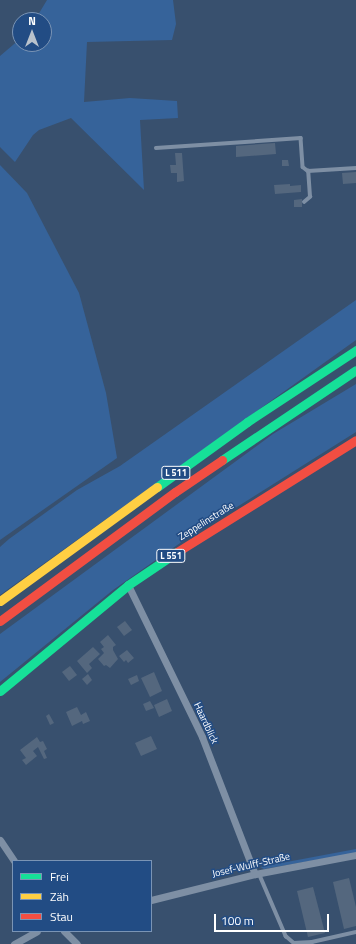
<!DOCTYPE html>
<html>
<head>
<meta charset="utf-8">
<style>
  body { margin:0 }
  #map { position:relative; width:356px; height:944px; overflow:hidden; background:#38506e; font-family:"Titillium Web",sans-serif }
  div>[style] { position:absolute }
  .green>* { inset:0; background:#36639a }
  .building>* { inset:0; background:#54677e }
  .lane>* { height:3.5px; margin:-1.75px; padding:0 1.75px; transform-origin:1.75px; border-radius:1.75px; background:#7e8fa4 }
  .street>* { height:7px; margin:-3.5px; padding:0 3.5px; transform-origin:3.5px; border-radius:3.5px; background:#7e8fa4 }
  .fast>* { height:9px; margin:-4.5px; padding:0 4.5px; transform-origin:4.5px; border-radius:4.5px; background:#16e098 }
  .slow>* { height:9px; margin:-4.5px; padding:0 4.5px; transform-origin:4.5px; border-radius:4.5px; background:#ffcf43 }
  .jam>* { height:9px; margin:-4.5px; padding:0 4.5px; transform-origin:4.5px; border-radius:4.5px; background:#f24e42 }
  span { translate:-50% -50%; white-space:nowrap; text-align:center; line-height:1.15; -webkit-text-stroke:3px #224c84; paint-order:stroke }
  .shield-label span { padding:1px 3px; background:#224c84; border:1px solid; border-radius:3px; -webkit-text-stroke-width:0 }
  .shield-label { font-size:9px; color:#fff; font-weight:700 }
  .street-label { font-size:10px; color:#fff }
  .legend { position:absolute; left:12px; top:860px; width:140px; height:72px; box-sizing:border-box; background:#224c84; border:1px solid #7a94b5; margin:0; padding:5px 7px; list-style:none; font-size:12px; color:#fff }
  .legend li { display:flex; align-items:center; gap:8px; height:20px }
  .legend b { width:20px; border:1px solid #7a94b5 }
  .north { position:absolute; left:12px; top:12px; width:40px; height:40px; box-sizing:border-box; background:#224c84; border:1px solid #7a94b5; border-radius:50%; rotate:0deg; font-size:11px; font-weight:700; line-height:16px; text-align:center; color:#fff }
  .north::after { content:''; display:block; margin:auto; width:14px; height:18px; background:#b9c2cc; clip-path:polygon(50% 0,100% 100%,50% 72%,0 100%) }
  .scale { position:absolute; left:214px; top:914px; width:115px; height:18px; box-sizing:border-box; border:2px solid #fff; border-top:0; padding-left:5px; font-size:12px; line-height:14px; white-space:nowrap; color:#fff; -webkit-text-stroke:3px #224c84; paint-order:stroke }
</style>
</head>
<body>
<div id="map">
  <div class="green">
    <i style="clip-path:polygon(47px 0,173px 0,176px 24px,172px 40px,87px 42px,84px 102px,130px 98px,177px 101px,178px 118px,140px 120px,144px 190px,71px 118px,39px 130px,33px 135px,15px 162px,0 147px,0 56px,20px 39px,20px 44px,44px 44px,44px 20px,35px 20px)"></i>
    <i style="clip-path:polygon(0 165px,27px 193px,79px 293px,106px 393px,117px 458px,0 540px)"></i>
    <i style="clip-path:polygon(356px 300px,356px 340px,0 595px,0 547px,9px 539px,77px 490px,120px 466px)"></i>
    <i style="clip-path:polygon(356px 384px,356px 432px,183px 541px,113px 590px,0 682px,0 634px,273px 434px)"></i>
    <i style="clip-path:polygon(356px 849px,356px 853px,264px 869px,260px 867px)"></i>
  </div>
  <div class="building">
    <i style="clip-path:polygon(275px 143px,276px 154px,236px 157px,236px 146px)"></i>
    <i style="clip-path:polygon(175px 153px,182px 153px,184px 181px,177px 182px,177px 173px,171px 173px,170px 165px,176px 165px)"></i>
    <i style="clip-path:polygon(282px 160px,288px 160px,289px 166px,282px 166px)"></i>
    <i style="clip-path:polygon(356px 172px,356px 183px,343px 184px,342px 173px)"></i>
    <i style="clip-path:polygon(290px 184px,290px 186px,301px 185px,301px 192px,275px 194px,274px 185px)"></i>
    <i style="clip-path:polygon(302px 199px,302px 207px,294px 207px,294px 200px)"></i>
    <i style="clip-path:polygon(125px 621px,132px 630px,124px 636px,117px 627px)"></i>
    <i style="clip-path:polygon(108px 635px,116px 645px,113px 647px,113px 650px,118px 659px,110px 668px,106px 665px,104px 666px,98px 659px,104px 653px,101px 649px,104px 647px,100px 642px)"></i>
    <i style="clip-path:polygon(93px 647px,100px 654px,89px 664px,92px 668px,87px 673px,77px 661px)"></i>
    <i style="clip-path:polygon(127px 650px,134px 658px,128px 663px,126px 660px,124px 662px,119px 656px)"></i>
    <i style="clip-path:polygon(70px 666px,77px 675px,69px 681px,62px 672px)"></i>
    <i style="clip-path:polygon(154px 672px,162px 691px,150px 697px,141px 678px)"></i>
    <i style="clip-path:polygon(88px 674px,92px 680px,87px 685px,82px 679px)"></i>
    <i style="clip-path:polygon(137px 675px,139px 681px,131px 685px,128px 679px)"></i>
    <i style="clip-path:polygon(167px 699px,172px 711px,159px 717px,154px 705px)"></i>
    <i style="clip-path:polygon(150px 701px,154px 708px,146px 711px,143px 704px)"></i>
    <i style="clip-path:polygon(77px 707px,81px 715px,86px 712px,90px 721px,83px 724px,82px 721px,72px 726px,66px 712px)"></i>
    <i style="clip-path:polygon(49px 714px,54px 723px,50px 725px,46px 716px)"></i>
    <i style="clip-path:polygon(151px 736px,157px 749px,141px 756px,135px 743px)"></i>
    <i style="clip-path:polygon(37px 737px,40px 742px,43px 741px,47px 749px,44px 751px,47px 758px,44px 759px,38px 747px,33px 751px,37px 756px,26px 765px,22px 760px,26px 758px,20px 750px)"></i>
    <i style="clip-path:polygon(349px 878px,356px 907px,356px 926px,344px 929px,333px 882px)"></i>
    <i style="clip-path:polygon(313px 887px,325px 933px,308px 937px,297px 891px)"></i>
  </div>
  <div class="lane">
    <i style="left:156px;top:148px;width:145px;rotate:-3.9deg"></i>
    <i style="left:301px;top:138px;width:29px;rotate:86deg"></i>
    <i style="left:303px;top:167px;width:6px;rotate:39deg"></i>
    <i style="left:308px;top:171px;width:48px;rotate:-3.6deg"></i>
    <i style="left:304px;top:202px;width:8px;rotate:-40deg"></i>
    <i style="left:310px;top:197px;width:26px;rotate:-94deg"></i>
    <i style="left:259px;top:873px;width:69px;rotate:66.8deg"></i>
    <i style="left:286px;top:936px;width:11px;rotate:41deg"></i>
    <i style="left:294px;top:943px;width:18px;rotate:-3deg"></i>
    <i style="left:312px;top:942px;width:45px;rotate:-12.8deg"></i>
  </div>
  <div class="street">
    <i style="left:128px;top:585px;width:169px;rotate:64deg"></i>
    <i style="left:202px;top:737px;width:147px;rotate:68.9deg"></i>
    <i style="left:0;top:840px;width:25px;rotate:56deg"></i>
    <i style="left:151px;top:900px;width:107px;rotate:-14deg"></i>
    <i style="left:255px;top:874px;width:103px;rotate:-10.7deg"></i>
    <i style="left:64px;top:931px;width:18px;rotate:45deg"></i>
    <i style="left:14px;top:944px;width:26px;rotate:-29deg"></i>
  </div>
  <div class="fast">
    <i style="left:222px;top:460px;width:161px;rotate:-33.9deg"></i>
    <i style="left:157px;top:487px;width:111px;rotate:-35.8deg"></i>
    <i style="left:247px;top:422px;width:131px;rotate:-33.4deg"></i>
    <i style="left:0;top:691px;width:166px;rotate:-39.6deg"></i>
    <i style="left:128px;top:585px;width:59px;rotate:-34deg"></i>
  </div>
  <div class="slow">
    <i style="left:0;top:601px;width:194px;rotate:-36deg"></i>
  </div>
  <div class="jam">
    <i style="left:177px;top:552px;width:211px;rotate:-32deg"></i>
    <i style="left:0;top:621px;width:217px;rotate:-36.4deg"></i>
    <i style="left:175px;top:492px;width:57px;rotate:-34.2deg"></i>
  </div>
  <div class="shield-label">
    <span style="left:176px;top:473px">L 511</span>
    <span style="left:171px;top:556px">L 551</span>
  </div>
  <div class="street-label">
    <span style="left:206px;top:521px;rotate:-32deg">Zeppelinstraße</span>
    <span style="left:206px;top:723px;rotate:65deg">Haardblick</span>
    <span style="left:251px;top:865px;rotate:-13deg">Josef-Wulff-Straße</span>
  </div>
  <ul class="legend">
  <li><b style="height:5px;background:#16e098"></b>Frei</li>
  <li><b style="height:5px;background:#ffcf43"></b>Zäh</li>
  <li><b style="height:5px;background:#f24e42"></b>Stau</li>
  </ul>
  <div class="north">N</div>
  <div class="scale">100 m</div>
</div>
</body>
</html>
